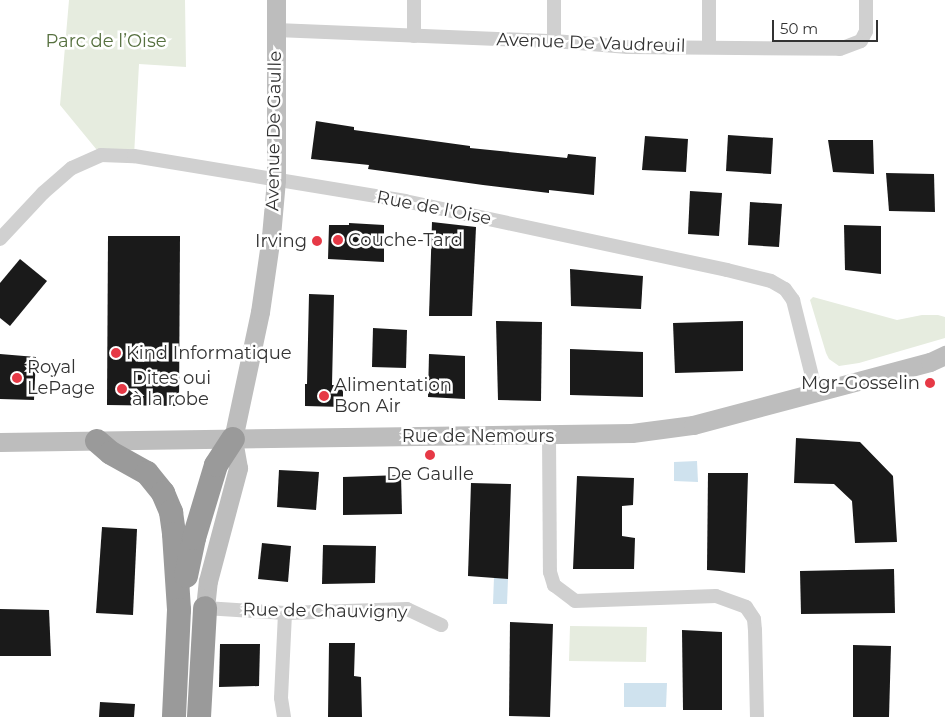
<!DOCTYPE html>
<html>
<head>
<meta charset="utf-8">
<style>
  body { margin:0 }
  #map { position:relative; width:945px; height:717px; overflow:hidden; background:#fff; font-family:Montserrat,sans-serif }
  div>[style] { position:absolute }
  .green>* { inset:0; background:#e6ecdf }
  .water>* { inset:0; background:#cfe2ee }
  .building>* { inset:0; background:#1a1a1a }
  .street>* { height:14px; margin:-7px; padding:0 7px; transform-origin:7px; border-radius:7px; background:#d0d0d0 }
  .secondary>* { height:19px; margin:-9.5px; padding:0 9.5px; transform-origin:9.5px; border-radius:9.5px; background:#bdbdbd }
  .highway>* { height:24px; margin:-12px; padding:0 12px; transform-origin:12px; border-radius:12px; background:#9a9a9a }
  .dots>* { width:14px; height:14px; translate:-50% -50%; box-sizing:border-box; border:2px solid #fff; border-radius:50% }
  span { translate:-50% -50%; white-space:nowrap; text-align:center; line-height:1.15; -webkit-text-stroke:5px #fff; paint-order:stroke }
  .park-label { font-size:18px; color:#56703f }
  .street-label { font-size:18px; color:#333 }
  .poi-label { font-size:18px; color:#333 }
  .left { translate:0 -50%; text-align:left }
  .right { translate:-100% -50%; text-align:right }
  .scale { position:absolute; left:772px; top:20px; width:106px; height:22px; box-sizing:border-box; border:2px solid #333; border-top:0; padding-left:6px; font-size:15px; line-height:18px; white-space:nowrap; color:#333; -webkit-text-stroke:4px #fff; paint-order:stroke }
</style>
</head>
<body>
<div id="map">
  <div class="green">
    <i style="clip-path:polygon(69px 0,185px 0,186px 67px,139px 64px,134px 156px,101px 155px,60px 105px)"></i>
    <i style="clip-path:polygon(813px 297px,897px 320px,922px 315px,938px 315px,945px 317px,945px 338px,859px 363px,839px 366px,829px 359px,826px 353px,810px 300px)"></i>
    <i style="clip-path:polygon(570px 626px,647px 627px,646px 662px,569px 661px)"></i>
  </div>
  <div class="water">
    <i style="clip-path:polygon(697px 461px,698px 482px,674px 481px,674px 462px)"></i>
    <i style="clip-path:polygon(494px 577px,508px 579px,507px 604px,493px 604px)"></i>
    <i style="clip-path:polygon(624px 683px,667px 683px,666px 707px,624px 707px)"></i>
  </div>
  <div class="building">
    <i style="clip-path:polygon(316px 121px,354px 127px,354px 130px,470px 146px,470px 148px,567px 158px,568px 154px,596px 157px,594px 195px,549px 190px,549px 193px,483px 185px,368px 169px,369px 165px,311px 159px)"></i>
    <i style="clip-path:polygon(728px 135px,773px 138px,771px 174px,726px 171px)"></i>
    <i style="clip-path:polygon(645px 136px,688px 139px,686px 172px,642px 170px)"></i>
    <i style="clip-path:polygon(828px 140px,873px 140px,874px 174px,833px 172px)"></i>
    <i style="clip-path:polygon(886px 173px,934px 174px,935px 212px,889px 211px)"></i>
    <i style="clip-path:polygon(690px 191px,722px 193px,719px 236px,688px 234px)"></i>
    <i style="clip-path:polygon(750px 202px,782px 204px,779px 247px,748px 245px)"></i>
    <i style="clip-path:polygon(432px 222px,476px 227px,472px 316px,429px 316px)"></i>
    <i style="clip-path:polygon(349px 223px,384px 225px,384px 262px,328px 259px,329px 225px,349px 225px)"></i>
    <i style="clip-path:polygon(844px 225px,881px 226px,881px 274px,845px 270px)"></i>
    <i style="clip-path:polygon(108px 236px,180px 236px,179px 406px,107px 405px)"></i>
    <i style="clip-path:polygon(20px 259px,47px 281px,10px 326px,0 318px,0 283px)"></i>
    <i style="clip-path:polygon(570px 269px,643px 276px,641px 309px,571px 306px)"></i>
    <i style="clip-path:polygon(309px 294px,334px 295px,332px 385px,343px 385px,343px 407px,305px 406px,305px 384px,307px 384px)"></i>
    <i style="clip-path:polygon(496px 321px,542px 322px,541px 401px,498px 400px)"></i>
    <i style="clip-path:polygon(743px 321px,743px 371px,675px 373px,673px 323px)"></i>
    <i style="clip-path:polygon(373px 328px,407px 330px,406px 368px,372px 367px)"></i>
    <i style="clip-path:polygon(570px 349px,643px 352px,643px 397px,570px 395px)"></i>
    <i style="clip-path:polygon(0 354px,36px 357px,34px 400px,0 399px)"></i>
    <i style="clip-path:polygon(429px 354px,465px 356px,465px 399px,428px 397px)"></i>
    <i style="clip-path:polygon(796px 438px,860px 442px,893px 476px,897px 542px,855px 543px,852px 501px,834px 484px,794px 483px)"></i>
    <i style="clip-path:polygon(279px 470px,319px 472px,316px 510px,277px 507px)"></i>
    <i style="clip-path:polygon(708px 473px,748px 473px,745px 573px,707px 570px)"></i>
    <i style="clip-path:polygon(401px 475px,402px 514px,343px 515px,343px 477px)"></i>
    <i style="clip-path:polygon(577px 476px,634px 478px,633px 505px,622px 506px,622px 536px,635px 538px,634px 569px,573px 569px)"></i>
    <i style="clip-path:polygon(471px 483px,511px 484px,508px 579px,468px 576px)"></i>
    <i style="clip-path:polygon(102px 527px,137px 529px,133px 615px,96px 613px)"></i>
    <i style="clip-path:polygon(262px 543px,291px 546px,288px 582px,258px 579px)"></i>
    <i style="clip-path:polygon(323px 545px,376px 546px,375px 583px,322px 584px)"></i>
    <i style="clip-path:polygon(894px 569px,895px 613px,801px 614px,800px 571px)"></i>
    <i style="clip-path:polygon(0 609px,49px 610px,51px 656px,0 656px)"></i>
    <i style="clip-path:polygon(510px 622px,553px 624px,550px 717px,509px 716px)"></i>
    <i style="clip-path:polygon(682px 630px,722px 632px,722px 710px,683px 710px)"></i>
    <i style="clip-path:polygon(329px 643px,355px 643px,354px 676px,361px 677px,362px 717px,328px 717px)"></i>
    <i style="clip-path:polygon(220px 644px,260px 644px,259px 686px,219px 687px)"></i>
    <i style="clip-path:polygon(853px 645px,891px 646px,889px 717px,853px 717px)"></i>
    <i style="clip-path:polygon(100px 702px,135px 704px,134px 717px,99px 717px)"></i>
  </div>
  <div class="street">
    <i style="left:709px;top:0;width:47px;rotate:90deg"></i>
    <i style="left:276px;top:30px;width:278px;rotate:2.3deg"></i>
    <i style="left:554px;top:41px;width:74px;rotate:4.6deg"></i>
    <i style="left:628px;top:47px;width:212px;rotate:0.5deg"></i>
    <i style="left:840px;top:49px;width:22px;rotate:-21deg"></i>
    <i style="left:861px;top:41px;width:11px;rotate:-63deg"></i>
    <i style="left:866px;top:31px;width:31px;rotate:-90deg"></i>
    <i style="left:414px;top:36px;width:36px;rotate:-90deg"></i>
    <i style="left:554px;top:41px;width:41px;rotate:-90deg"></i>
    <i style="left:0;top:239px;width:63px;rotate:-46.9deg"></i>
    <i style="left:43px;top:193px;width:38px;rotate:-41deg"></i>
    <i style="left:72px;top:168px;width:32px;rotate:-24deg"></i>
    <i style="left:101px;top:155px;width:33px;rotate:2deg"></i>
    <i style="left:134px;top:156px;width:275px;rotate:9.4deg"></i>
    <i style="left:405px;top:201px;width:329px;rotate:12.1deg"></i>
    <i style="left:727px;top:270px;width:45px;rotate:14deg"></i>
    <i style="left:771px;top:281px;width:16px;rotate:30deg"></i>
    <i style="left:785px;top:289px;width:14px;rotate:54deg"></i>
    <i style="left:793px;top:300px;width:95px;rotate:76deg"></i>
    <i style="left:549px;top:436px;width:136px;rotate:89.6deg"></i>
    <i style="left:550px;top:572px;width:14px;rotate:73deg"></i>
    <i style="left:554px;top:585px;width:26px;rotate:37deg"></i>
    <i style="left:575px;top:601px;width:141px;rotate:-2deg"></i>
    <i style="left:716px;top:596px;width:32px;rotate:20deg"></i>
    <i style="left:746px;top:607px;width:14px;rotate:56deg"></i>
    <i style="left:754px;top:619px;width:11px;rotate:85deg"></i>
    <i style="left:755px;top:630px;width:87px;rotate:88.7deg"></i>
    <i style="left:205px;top:608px;width:80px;rotate:3.6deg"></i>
    <i style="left:285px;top:613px;width:122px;rotate:-1.9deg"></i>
    <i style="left:407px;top:609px;width:38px;rotate:25deg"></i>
    <i style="left:284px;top:717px;width:19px;rotate:-99deg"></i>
    <i style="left:281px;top:698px;width:85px;rotate:-87.3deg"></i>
  </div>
  <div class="secondary">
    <i style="left:0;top:442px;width:632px;rotate:-0.82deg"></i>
    <i style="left:632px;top:433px;width:62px;rotate:-7.5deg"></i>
    <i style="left:693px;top:425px;width:245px;rotate:-14.9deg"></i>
    <i style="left:930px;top:362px;width:17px;rotate:-25deg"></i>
    <i style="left:205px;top:608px;width:27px;rotate:-84deg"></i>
    <i style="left:208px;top:581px;width:117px;rotate:-75.1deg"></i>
    <i style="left:238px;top:468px;width:29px;rotate:-100deg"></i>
    <i style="left:233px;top:439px;width:130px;rotate:-78deg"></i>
    <i style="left:260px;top:312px;width:77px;rotate:-81.8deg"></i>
    <i style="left:271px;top:236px;width:56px;rotate:-84.9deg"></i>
    <i style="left:276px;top:180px;width:180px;rotate:-90deg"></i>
  </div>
  <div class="highway">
    <i style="left:97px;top:441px;width:18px;rotate:41deg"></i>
    <i style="left:111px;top:453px;width:41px;rotate:29.1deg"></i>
    <i style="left:147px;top:473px;width:26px;rotate:51deg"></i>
    <i style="left:163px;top:493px;width:21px;rotate:67deg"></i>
    <i style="left:171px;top:512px;width:22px;rotate:82deg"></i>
    <i style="left:174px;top:534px;width:76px;rotate:86.2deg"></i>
    <i style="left:179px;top:610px;width:107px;rotate:92.7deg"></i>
    <i style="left:186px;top:576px;width:39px;rotate:-78deg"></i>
    <i style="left:194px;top:538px;width:76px;rotate:-73.2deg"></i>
    <i style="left:216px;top:465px;width:31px;rotate:-57deg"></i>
    <i style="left:199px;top:717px;width:109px;rotate:-86.8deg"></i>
  </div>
  <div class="dots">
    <i style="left:338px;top:240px;background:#e63946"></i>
    <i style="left:317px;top:241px;background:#e63946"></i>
    <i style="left:116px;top:353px;background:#e63946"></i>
    <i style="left:17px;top:378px;background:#e63946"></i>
    <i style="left:930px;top:383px;background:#e63946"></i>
    <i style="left:122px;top:389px;background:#e63946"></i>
    <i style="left:324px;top:396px;background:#e63946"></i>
    <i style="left:430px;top:455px;background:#e63946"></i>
  </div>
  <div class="park-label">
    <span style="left:106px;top:41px">Parc de l’Oise</span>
  </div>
  <div class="street-label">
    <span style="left:591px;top:43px;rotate:2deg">Avenue De Vaudreuil</span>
    <span style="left:274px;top:131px;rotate:-89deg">Avenue De Gaulle</span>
    <span style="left:434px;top:208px;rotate:11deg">Rue de l'Oise</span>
    <span style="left:478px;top:436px">Rue de Nemours</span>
    <span style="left:325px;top:611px;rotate:1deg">Rue de Chauvigny</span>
  </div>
  <div class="poi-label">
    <span class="left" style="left:348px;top:240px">Couche-Tard</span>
    <span class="right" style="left:307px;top:241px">Irving</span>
    <span class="left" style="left:126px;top:353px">Kind Informatique</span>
    <span class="left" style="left:27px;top:378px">Royal<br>LePage</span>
    <span class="left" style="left:132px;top:389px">Dites oui<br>à la robe</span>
    <span class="right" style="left:920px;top:383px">Mgr-Gosselin</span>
    <span class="left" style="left:334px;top:396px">Alimentation<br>Bon Air</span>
    <span style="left:430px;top:474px">De Gaulle</span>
  </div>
  <div class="scale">50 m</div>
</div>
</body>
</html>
